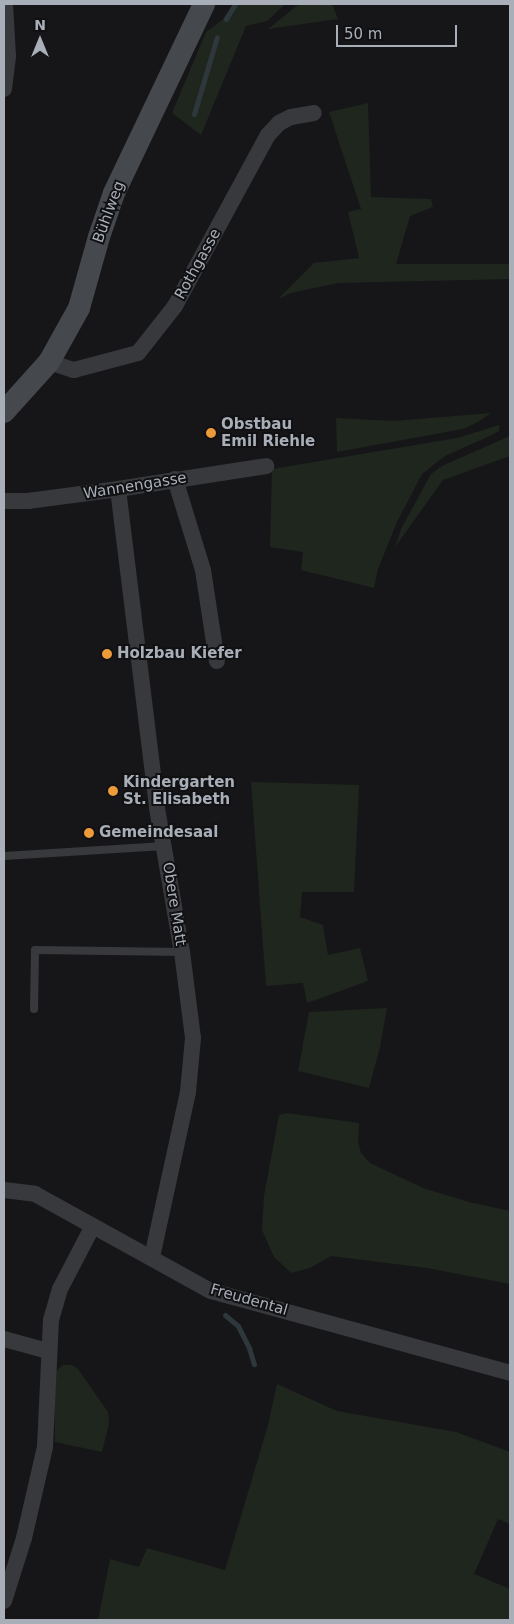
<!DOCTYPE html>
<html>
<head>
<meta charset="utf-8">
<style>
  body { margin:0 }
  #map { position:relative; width:514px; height:1624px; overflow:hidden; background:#161618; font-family:"DejaVu Sans",sans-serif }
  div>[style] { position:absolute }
  .green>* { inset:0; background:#1e261e }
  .stream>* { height:5px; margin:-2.5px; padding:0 2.5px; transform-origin:2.5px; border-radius:2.5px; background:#2d373c }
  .lane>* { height:8px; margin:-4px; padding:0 4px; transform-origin:4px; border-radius:4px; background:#37393d }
  .street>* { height:16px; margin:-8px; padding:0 8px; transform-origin:8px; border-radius:8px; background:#37393d }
  .secondary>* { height:22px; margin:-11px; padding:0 11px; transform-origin:11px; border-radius:11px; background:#45484d }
  .dots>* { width:14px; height:14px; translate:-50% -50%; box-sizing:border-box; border:2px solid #111113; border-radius:50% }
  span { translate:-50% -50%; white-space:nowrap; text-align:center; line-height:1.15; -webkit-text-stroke:4px #111113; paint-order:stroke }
  .street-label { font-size:15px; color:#a9afb8 }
  .poi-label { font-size:15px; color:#a9afb8; font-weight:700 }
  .left { translate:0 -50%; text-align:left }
  .frame { position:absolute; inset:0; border:5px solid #a9afb8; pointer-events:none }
  .north { position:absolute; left:15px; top:15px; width:50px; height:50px; -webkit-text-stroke:4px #111113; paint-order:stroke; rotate:0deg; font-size:14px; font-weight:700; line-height:20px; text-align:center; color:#a9afb8 }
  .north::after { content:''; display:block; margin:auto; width:18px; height:22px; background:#a9afb8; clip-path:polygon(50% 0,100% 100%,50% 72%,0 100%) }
  .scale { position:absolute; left:336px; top:25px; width:121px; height:22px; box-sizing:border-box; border:2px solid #a9afb8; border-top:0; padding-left:6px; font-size:15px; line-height:18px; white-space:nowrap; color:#a9afb8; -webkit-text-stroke:4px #111113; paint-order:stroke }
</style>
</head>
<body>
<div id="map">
  <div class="green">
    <i style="clip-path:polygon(233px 4px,285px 4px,267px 21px,246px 26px,201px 135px,172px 113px,206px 32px,222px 20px)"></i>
    <i style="clip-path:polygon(299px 4px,332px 4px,338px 19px,268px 29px)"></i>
    <i style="clip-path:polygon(368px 103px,371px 197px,431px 199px,433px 207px,410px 216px,396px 264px,510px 264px,510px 279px,338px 283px,291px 293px,278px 299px,314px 263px,359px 258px,348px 212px,361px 209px,329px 112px)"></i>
    <i style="clip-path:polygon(491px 413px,478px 422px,463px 429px,337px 452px,336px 418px,394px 421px)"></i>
    <i style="clip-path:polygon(499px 425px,499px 431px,492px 435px,445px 456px,422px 474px,397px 522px,378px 569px,374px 588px,301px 570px,303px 552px,270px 547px,272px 469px,457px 438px)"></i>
    <i style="clip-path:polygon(510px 436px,510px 456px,443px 480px,395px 547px,401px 529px,431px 474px,442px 466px)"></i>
    <i style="clip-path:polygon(251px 782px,359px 785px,354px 892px,302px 892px,300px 917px,323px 925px,328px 955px,360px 948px,368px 981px,307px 1003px,303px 983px,266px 986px)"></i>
    <i style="clip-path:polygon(387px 1008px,380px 1047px,369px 1088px,298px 1071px,309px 1012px)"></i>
    <i style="clip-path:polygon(287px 1113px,359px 1123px,358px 1141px,361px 1153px,370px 1163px,423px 1188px,469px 1202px,510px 1211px,510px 1284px,427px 1268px,331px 1256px,310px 1268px,291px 1273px,274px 1257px,262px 1230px,264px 1196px,279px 1115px)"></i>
    <i style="clip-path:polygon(63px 1365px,72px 1365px,78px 1369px,108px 1412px,109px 1423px,102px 1452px,55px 1442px,55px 1372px)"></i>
    <i style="clip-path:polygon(277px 1384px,337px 1411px,456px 1432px,510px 1452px,510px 1524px,498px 1519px,474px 1574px,510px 1589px,510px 1620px,98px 1620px,110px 1559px,139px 1567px,147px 1548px,225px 1570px,268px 1425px)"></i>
  </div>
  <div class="stream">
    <i style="left:226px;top:19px;width:17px;rotate:-59deg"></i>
    <i style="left:194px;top:114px;width:80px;rotate:-73.4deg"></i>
    <i style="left:225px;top:1315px;width:17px;rotate:40deg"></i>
    <i style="left:238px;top:1326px;width:25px;rotate:63deg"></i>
    <i style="left:249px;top:1348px;width:17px;rotate:73deg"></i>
  </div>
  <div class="lane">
    <i style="left:4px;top:856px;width:161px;rotate:-3.6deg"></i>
    <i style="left:34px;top:1009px;width:59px;rotate:-89deg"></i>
    <i style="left:35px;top:950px;width:147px;rotate:0.8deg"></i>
  </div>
  <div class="street">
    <i style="left:4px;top:89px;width:33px;rotate:-83deg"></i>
    <i style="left:8px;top:56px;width:52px;rotate:-93.3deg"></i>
    <i style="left:49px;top:362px;width:26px;rotate:18deg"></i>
    <i style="left:74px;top:370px;width:66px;rotate:-14.9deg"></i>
    <i style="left:138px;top:353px;width:60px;rotate:-51.8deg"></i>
    <i style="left:175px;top:306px;width:195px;rotate:-61.5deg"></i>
    <i style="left:268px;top:135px;width:16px;rotate:-47deg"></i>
    <i style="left:279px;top:123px;width:13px;rotate:-27deg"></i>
    <i style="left:291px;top:117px;width:23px;rotate:-10deg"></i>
    <i style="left:175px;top:479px;width:95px;rotate:72.9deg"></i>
    <i style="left:203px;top:570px;width:92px;rotate:81.3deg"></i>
    <i style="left:118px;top:489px;width:321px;rotate:83deg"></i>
    <i style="left:157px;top:808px;width:146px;rotate:80.2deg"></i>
    <i style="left:182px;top:952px;width:87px;rotate:82.7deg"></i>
    <i style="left:193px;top:1038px;width:54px;rotate:95.3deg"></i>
    <i style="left:188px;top:1092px;width:169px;rotate:102.3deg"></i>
    <i style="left:4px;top:501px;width:24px"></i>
    <i style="left:28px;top:501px;width:91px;rotate:-7.6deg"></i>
    <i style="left:118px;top:489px;width:150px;rotate:-8.8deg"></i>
    <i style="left:4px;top:1190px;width:31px;rotate:7deg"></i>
    <i style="left:35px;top:1194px;width:201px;rotate:28.9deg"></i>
    <i style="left:211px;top:1291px;width:310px;rotate:15.3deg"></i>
    <i style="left:4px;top:1339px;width:46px;rotate:15.3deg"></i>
    <i style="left:4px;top:1601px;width:66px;rotate:-72.4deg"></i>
    <i style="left:24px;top:1538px;width:93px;rotate:-77deg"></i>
    <i style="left:45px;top:1447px;width:127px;rotate:-87.3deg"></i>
    <i style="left:51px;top:1320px;width:32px;rotate:-74deg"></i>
    <i style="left:60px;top:1289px;width:71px;rotate:-62.4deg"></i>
  </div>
  <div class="secondary">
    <i style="left:4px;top:412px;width:67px;rotate:-48deg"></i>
    <i style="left:49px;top:362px;width:62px;rotate:-60.9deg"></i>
    <i style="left:79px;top:308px;width:74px;rotate:-74.3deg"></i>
    <i style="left:99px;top:237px;width:46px;rotate:-71.2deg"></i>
    <i style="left:114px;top:193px;width:209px;rotate:-64.5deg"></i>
  </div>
  <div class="dots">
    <i style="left:211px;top:433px;background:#ec9a3a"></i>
    <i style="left:107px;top:654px;background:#ec9a3a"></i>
    <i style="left:113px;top:791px;background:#ec9a3a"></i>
    <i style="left:89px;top:833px;background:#ec9a3a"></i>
  </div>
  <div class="street-label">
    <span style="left:109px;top:212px;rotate:-70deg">Bühlweg</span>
    <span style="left:198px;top:264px;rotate:-61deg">Rothgasse</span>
    <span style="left:135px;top:486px;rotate:-9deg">Wannengasse</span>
    <span style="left:174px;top:904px;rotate:81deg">Obere Matt</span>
    <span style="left:249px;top:1300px;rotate:16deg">Freudental</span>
  </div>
  <div class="poi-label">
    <span class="left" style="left:221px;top:433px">Obstbau<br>Emil Riehle</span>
    <span class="left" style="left:117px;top:654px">Holzbau Kiefer</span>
    <span class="left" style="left:123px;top:791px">Kindergarten<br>St. Elisabeth</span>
    <span class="left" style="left:99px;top:833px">Gemeindesaal</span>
  </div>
  <div class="frame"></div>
  <div class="north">N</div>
  <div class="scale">50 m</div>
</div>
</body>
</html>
